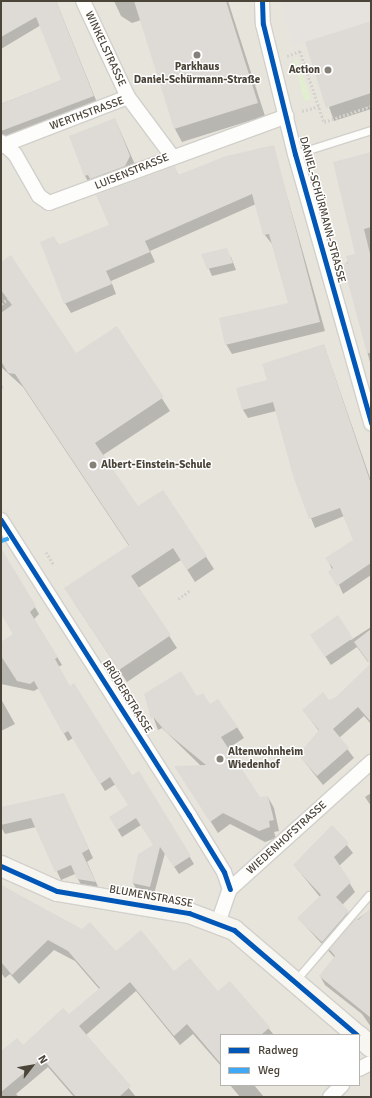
<!DOCTYPE html>
<html>
<head>
<meta charset="utf-8">
<style>
  body { margin:0 }
  #map { position:relative; width:372px; height:1098px; overflow:hidden; background:#f4f2ee; font-family:Signika,sans-serif }
  div>[style] { position:absolute }
  .residential>* { inset:0; background:#e7e4dc }
  .green>* { inset:0; background:#e1eecf }
  .parking>* { inset:0; background:#e6e3df }
  .shadow>* { inset:0; background:#0003 }
  .building>* { inset:0; background:#dedbd6 }
  .path>* { height:2.5px; margin-top:-1.25px; transform-origin:0; background:repeating-linear-gradient(90deg,#d3d2cc 0 2px,transparent 0 4px) }
  .roads { filter:drop-shadow(1px 0 #d2d0cb) drop-shadow(-1px 0 #d2d0cb) drop-shadow(0 1px #d2d0cb) drop-shadow(0 -1px #d2d0cb) }
  .lane>* { height:7px; margin:-3.5px; padding:0 3.5px; transform-origin:3.5px; border-radius:3.5px; background:#fdfdfc }
  .street>* { height:14px; margin:-7px; padding:0 7px; transform-origin:7px; border-radius:7px; background:#fdfdfc }
  .secondary>* { height:20px; margin:-10px; padding:0 10px; transform-origin:10px; border-radius:10px; background:#f7f6f1 }
  .quiet>* { height:4px; margin-top:-2px; transform-origin:0; background:repeating-linear-gradient(90deg,#3fa9f5 0 8px,transparent 0 12px) }
  .cycleway>* { height:5px; margin:-2.5px; padding:0 2.5px; transform-origin:2.5px; border-radius:2.5px; background:#0057b8 }
  .dots>* { width:11px; height:11px; translate:-50% -50%; box-sizing:border-box; border:2px solid #fff; border-radius:50% }
  span { translate:-50% -50%; white-space:nowrap; text-align:center; line-height:1.15; -webkit-text-stroke:3px #fff; paint-order:stroke }
  .street-label { font-size:11px; color:#4b4439 }
  .poi-label { font-size:11px; color:#4b4439; font-weight:700 }
  .right { translate:-100% -50%; text-align:right }
  .left { translate:0 -50%; text-align:left }
  .frame { position:absolute; inset:0; border:2px solid #4b4439; pointer-events:none }
  .legend { position:absolute; left:220px; top:1034px; width:140px; height:52px; box-sizing:border-box; background:#fff; border:1px solid #b7b4b0; margin:0; padding:5px 7px; list-style:none; font-size:12px; color:#4b4439 }
  .legend li { display:flex; align-items:center; gap:8px; height:20px }
  .legend b { width:20px; border:1px solid #b7b4b0 }
  .north { position:absolute; left:12px; top:1046px; width:40px; height:40px; -webkit-text-stroke:3px #fff; paint-order:stroke; rotate:59deg; font-size:11px; font-weight:700; line-height:16px; text-align:center; color:#4b4439 }
  .north::after { content:''; display:block; margin:auto; width:14px; height:18px; background:#4b4439; clip-path:polygon(50% 0,100% 100%,50% 72%,0 100%) }
</style>
</head>
<body>
<div id="map">
  <div class="residential">
    <i style="clip-path:polygon(evenodd,1px 1px,367px 1px,371px 16px,371px 1097px,1px 1097px,1px 1px,221px 1035px,359px 1035px,359px 1085px,221px 1085px,221px 1035px)"></i>
  </div>
  <div class="green">
    <i style="clip-path:polygon(297px 59px,311px 99px,304px 101px,294px 60px)"></i>
  </div>
  <div class="parking">
    <i style="clip-path:polygon(280px 1px,371px 1px,371px 21px,293px 46px)"></i>
  </div>
  <div class="shadow">
    <i style="clip-path:polygon(1px 1px,56px 1px,98px 105px,1px 142px,1px 104px,62px 80px,41px 25px,1px 49px)"></i>
    <i style="clip-path:polygon(114px 1px,228px 1px,265px 116px,182px 142px,175px 129px,141px 20px,132px 23px,121px 16px)"></i>
    <i style="clip-path:polygon(371px 22px,371px 109px,334px 121px,306px 43px)"></i>
    <i style="clip-path:polygon(115px 119px,136px 167px,91px 186px,85px 176px)"></i>
    <i style="clip-path:polygon(273px 146px,325px 331px,232px 354px,226px 344px,289px 304px,272px 244px,264px 234px,256px 204px,150px 251px,155px 262px,111px 281px,116px 294px,71px 313px,65px 303px,54px 238px,59px 246px,110px 225px,174px 167px,179px 176px)"></i>
    <i style="clip-path:polygon(371px 153px,371px 221px,368px 222px,371px 230px,371px 366px,344px 265px,356px 255px)"></i>
    <i style="clip-path:polygon(203px 255px,231px 257px,236px 270px,212px 276px)"></i>
    <i style="clip-path:polygon(1px 263px,76px 355px,116px 327px,170px 411px,103px 455px,138px 508px,163px 491px,214px 569px,195px 582px,181px 560px,138px 588px,177px 648px,127px 682px,73px 601px,129px 546px,23px 387px,1px 367px)"></i>
    <i style="clip-path:polygon(324px 345px,371px 481px,371px 575px,343px 594px,327px 558px,354px 541px,344px 516px,315px 528px,294px 476px,276px 411px,248px 418px,243px 410px,268px 380px)"></i>
    <i style="clip-path:polygon(3px 553px,39px 614px,34px 619px,62px 665px,58px 667px,70px 687px,131px 777px,139px 772px,194px 864px,179px 874px,165px 853px,154px 894px,137px 890px,133px 883px,154px 845px,141px 825px,122px 837px,110px 817px,129px 805px,116px 784px,105px 791px,73px 738px,68px 741px,39px 688px,34px 691px,1px 684px,1px 643px,14px 635px,1px 609px)"></i>
    <i style="clip-path:polygon(337px 617px,351px 640px,371px 627px,371px 660px,368px 662px,357px 647px,331px 665px,311px 635px)"></i>
    <i style="clip-path:polygon(371px 665px,371px 724px,364px 716px,339px 738px,354px 758px,323px 785px,299px 755px,319px 731px,303px 710px,336px 698px)"></i>
    <i style="clip-path:polygon(145px 694px,197px 698px,237px 727px,244px 738px,227px 749px,260px 799px,268px 797px,274px 808px,279px 831px,274px 832px,276px 838px,265px 842px,230px 824px,218px 833px,182px 777px,201px 766px,162px 728px,158px 730px)"></i>
    <i style="clip-path:polygon(1px 699px,15px 724px,1px 731px)"></i>
    <i style="clip-path:polygon(371px 793px,371px 806px,365px 797px)"></i>
    <i style="clip-path:polygon(64px 795px,93px 858px,87px 862px,100px 891px,83px 888px,75px 874px,61px 880px,36px 827px,5px 834px,1px 827px,1px 808px)"></i>
    <i style="clip-path:polygon(332px 826px,353px 853px,339px 866px,355px 892px,342px 905px,354px 922px,371px 909px,371px 1027px,362px 1014px,325px 985px,320px 976px,335px 958px,298px 918px,320px 897px,294px 865px)"></i>
    <i style="clip-path:polygon(1px 885px,116px 953px,174px 972px,218px 992px,230px 982px,274px 1035px,221px 1035px,221px 1066px,193px 1034px,180px 1045px,136px 991px,86px 1035px,136px 1097px,74px 1097px,48px 1067px,16px 1094px,19px 1097px,1px 1097px,1px 1052px,23px 1046px,69px 1016px,100px 990px,75px 961px,54px 950px,19px 984px,10px 974px,5px 978px,1px 973px)"></i>
    <i style="clip-path:polygon(230px 1085px,254px 1085px,264px 1097px,240px 1097px)"></i>
  </div>
  <div class="building">
    <i style="clip-path:polygon(1px 1px,56px 1px,94px 96px,1px 131px,1px 104px,61px 80px,36px 17px,1px 37px)"></i>
    <i style="clip-path:polygon(134px 1px,226px 1px,258px 103px,174px 129px)"></i>
    <i style="clip-path:polygon(371px 21px,371px 93px,326px 108px,305px 42px)"></i>
    <i style="clip-path:polygon(115px 118px,130px 156px,125px 166px,90px 179px,88px 175px,84px 176px,69px 136px)"></i>
    <i style="clip-path:polygon(274px 145px,320px 322px,225px 345px,219px 318px,288px 303px,269px 234px,263px 235px,252px 194px,145px 241px,150px 252px,106px 271px,112px 284px,64px 304px,40px 242px,54px 236px,58px 245px,109px 225px,96px 195px,175px 166px,178px 175px,226px 156px)"></i>
    <i style="clip-path:polygon(371px 152px,371px 227px,364px 229px,371px 258px,371px 353px,367px 353px,343px 264px,348px 263px,346px 256px,355px 254px,333px 162px)"></i>
    <i style="clip-path:polygon(227px 248px,233px 263px,207px 269px,201px 254px)"></i>
    <i style="clip-path:polygon(11px 255px,76px 353px,117px 326px,164px 397px,95px 443px,138px 506px,163px 490px,207px 556px,187px 570px,173px 548px,131px 576px,171px 635px,119px 670px,64px 588px,129px 545px,15px 374px,8px 373px,1px 361px,1px 313px,12px 305px,1px 290px,1px 262px)"></i>
    <i style="clip-path:polygon(324px 344px,371px 484px,371px 563px,337px 586px,328px 572px,333px 568px,325px 558px,353px 540px,340px 508px,309px 519px,293px 476px,273px 402px,242px 410px,236px 388px,267px 380px,262px 364px)"></i>
    <i style="clip-path:polygon(1px 548px,36px 606px,30px 612px,58px 657px,55px 659px,70px 686px,74px 683px,132px 775px,139px 771px,191px 856px,174px 867px,160px 847px,150px 887px,132px 883px,138px 854px,153px 845px,136px 818px,117px 830px,109px 817px,128px 805px,110px 777px,100px 784px,68px 731px,63px 734px,34px 681px,30px 684px,17px 681px,1px 656px,1px 642px,13px 634px,1px 614px)"></i>
    <i style="clip-path:polygon(338px 615px,353px 638px,325px 657px,310px 635px)"></i>
    <i style="clip-path:polygon(371px 629px,371px 722px,358px 707px,333px 729px,349px 748px,317px 776px,298px 755px,319px 730px,302px 710px,323px 692px,329px 700px,336px 697px,370px 664px,354px 642px)"></i>
    <i style="clip-path:polygon(181px 671px,197px 696px,203px 693px,210px 704px,218px 699px,238px 727px,221px 737px,260px 797px,268px 796px,274px 820px,269px 821px,270px 827px,259px 831px,223px 813px,210px 822px,174px 766px,206px 765px,166px 732px,154px 718px,151px 719px,144px 694px)"></i>
    <i style="clip-path:polygon(64px 793px,89px 849px,82px 853px,96px 882px,77px 879px,71px 865px,55px 872px,31px 818px,1px 825px,1px 807px)"></i>
    <i style="clip-path:polygon(332px 825px,349px 843px,334px 857px,351px 882px,336px 897px,349px 911px,322px 942px,297px 918px,321px 895px,293px 865px)"></i>
    <i style="clip-path:polygon(1px 885px,82px 929px,90px 922px,116px 951px,141px 930px,174px 971px,190px 958px,218px 991px,230px 981px,270px 1027px,261px 1035px,221px 1035px,221px 1064px,187px 1024px,174px 1036px,130px 982px,79px 1026px,131px 1086px,119px 1097px,76px 1097px,42px 1058px,1px 1092px,1px 1051px,17px 1038px,23px 1045px,63px 1008px,69px 1014px,100px 988px,68px 951px,48px 940px,12px 975px,1px 962px)"></i>
    <i style="clip-path:polygon(371px 908px,371px 1018px,319px 976px,335px 956px,329px 949px,356px 918px,358px 920px)"></i>
  </div>
  <div class="path">
    <i style="left:287px;top:56px;width:14px;rotate:-21deg"></i>
    <i style="left:300px;top:51px;width:75px;rotate:71.3deg"></i>
    <i style="left:324px;top:122px;width:50px;rotate:-18.8deg"></i>
    <i style="left:302px;top:111px;width:18px;rotate:-16deg"></i>
    <i style="left:1px;top:304px;width:9px;rotate:-36deg"></i>
    <i style="left:1px;top:387px;width:3px;rotate:-18deg"></i>
    <i style="left:46px;top:552px;width:15px;rotate:58deg"></i>
    <i style="left:178px;top:599px;width:14px;rotate:-36deg"></i>
  </div>
  <div class="roads">
    <div class="lane">
      <i style="left:295px;top:154px;width:80px;rotate:-17.5deg"></i>
      <i style="left:295px;top:981px;width:113px;rotate:-49.3deg"></i>
    </div>
    <div class="street">
      <i style="left:83px;top:1px;width:106px;rotate:64.9deg"></i>
      <i style="left:128px;top:97px;width:74px;rotate:53.3deg"></i>
      <i style="left:262px;top:1px;width:23px;rotate:88deg"></i>
      <i style="left:263px;top:24px;width:134px;rotate:76.2deg"></i>
      <i style="left:295px;top:154px;width:280px;rotate:74.2deg"></i>
      <i style="left:1px;top:142px;width:18px;rotate:41deg"></i>
      <i style="left:15px;top:154px;width:48px;rotate:60.3deg"></i>
      <i style="left:39px;top:196px;width:12px;rotate:35deg"></i>
      <i style="left:49px;top:203px;width:253px;rotate:-20.1deg"></i>
      <i style="left:1px;top:146px;width:136px;rotate:-21.1deg"></i>
      <i style="left:1px;top:520px;width:350px;rotate:57.5deg"></i>
      <i style="left:189px;top:815px;width:67px;rotate:58.4deg"></i>
      <i style="left:224px;top:872px;width:18px;rotate:71deg"></i>
      <i style="left:218px;top:923px;width:36px;rotate:-71deg"></i>
      <i style="left:230px;top:889px;width:190px;rotate:-42deg"></i>
      <i style="left:359px;top:1069px;width:13px;rotate:-27deg"></i>
      <i style="left:330px;top:1097px;width:17px;rotate:-45deg"></i>
    </div>
    <div class="secondary">
      <i style="left:1px;top:866px;width:61px;rotate:24.1deg"></i>
      <i style="left:57px;top:891px;width:134px;rotate:9.5deg"></i>
      <i style="left:189px;top:913px;width:48px;rotate:20.7deg"></i>
      <i style="left:234px;top:930px;width:162px;rotate:40.5deg"></i>
      <i style="left:359px;top:1036px;width:16px;rotate:43deg"></i>
    </div>
  </div>
  <div class="quiet">
    <i style="left:1px;top:541px;width:13px;rotate:-18deg"></i>
  </div>
  <div class="cycleway">
    <i style="left:262px;top:1px;width:23px;rotate:88deg"></i>
    <i style="left:263px;top:24px;width:134px;rotate:76.2deg"></i>
    <i style="left:295px;top:154px;width:280px;rotate:74.2deg"></i>
    <i style="left:1px;top:520px;width:350px;rotate:57.5deg"></i>
    <i style="left:189px;top:815px;width:67px;rotate:58.4deg"></i>
    <i style="left:224px;top:872px;width:18px;rotate:71deg"></i>
    <i style="left:1px;top:866px;width:61px;rotate:24.1deg"></i>
    <i style="left:57px;top:891px;width:134px;rotate:9.5deg"></i>
    <i style="left:189px;top:913px;width:48px;rotate:20.7deg"></i>
    <i style="left:234px;top:930px;width:162px;rotate:40.5deg"></i>
  </div>
  <div class="dots">
    <i style="left:197px;top:55px;background:#868178"></i>
    <i style="left:328px;top:70px;background:#868178"></i>
    <i style="left:93px;top:465px;background:#868178"></i>
    <i style="left:220px;top:759px;background:#868178"></i>
  </div>
  <div class="street-label">
    <span style="left:105px;top:49px;rotate:65deg">WINKELSTRASSE</span>
    <span style="left:87px;top:114px;rotate:-20deg">WERTHSTRASSE</span>
    <span style="left:132px;top:172px;rotate:-22deg">LUISENSTRASSE</span>
    <span style="left:322px;top:210px;rotate:75deg">DANIEL-SCHÜRMANN-STRASSE</span>
    <span style="left:127px;top:697px;rotate:58deg">BRÜDERSTRASSE</span>
    <span style="left:287px;top:838px;rotate:-42deg">WIEDENHOFSTRASSE</span>
    <span style="left:151px;top:897px;rotate:10deg">BLUMENSTRASSE</span>
  </div>
  <div class="poi-label">
    <span style="left:197px;top:74px">Parkhaus<br>Daniel-Schürmann-Straße</span>
    <span class="right" style="left:320px;top:70px">Action</span>
    <span class="left" style="left:101px;top:465px">Albert-Einstein-Schule</span>
    <span class="left" style="left:228px;top:759px">Altenwohnheim<br>Wiedenhof</span>
  </div>
  <div class="frame"></div>
  <ul class="legend">
  <li><b style="height:5px;background:#0057b8"></b>Radweg</li>
  <li><b style="height:5px;background:#3fa9f5"></b>Weg</li>
  </ul>
  <div class="north">N</div>
</div>
</body>
</html>
